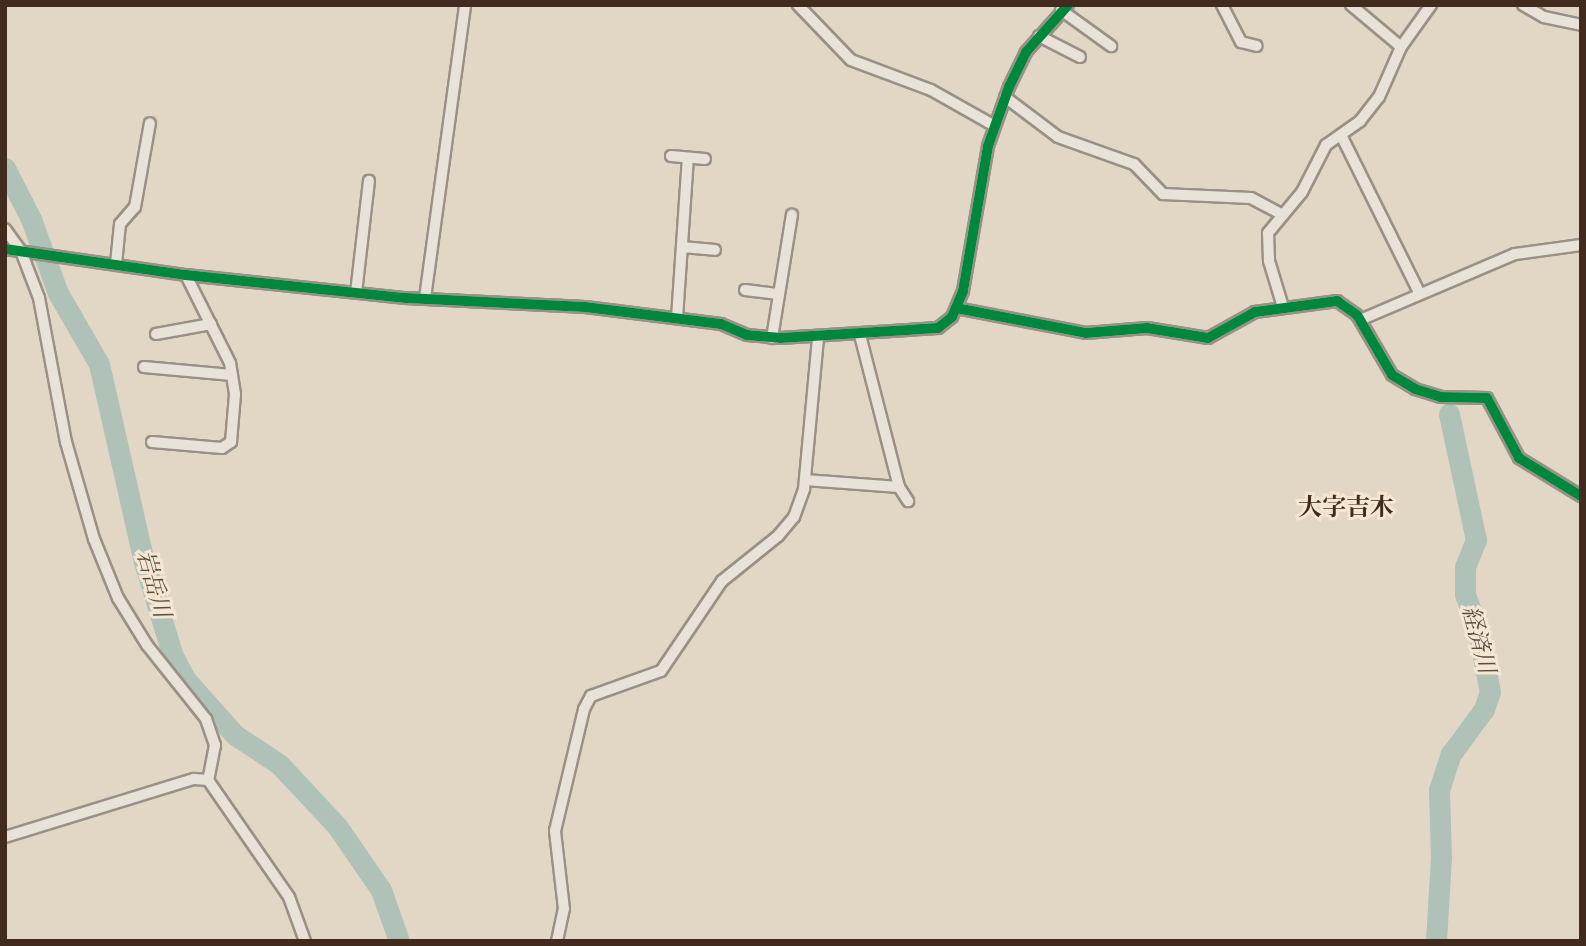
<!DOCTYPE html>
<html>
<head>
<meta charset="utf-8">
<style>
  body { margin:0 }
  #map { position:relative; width:1586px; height:946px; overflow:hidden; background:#e2d6c5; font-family:Vollkorn,"Noto Serif JP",serif }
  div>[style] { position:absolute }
  .river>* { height:21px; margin:-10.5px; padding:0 10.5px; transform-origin:10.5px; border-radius:10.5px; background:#b0c2b8 }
  .roads { filter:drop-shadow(2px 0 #9a9085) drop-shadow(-2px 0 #9a9085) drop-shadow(0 2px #9a9085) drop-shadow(0 -2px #9a9085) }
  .minor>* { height:10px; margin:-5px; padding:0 5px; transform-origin:5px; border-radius:5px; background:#e8e2d9 }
  .cycleway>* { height:10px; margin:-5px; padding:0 5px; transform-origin:5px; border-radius:5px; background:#00873e }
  span { translate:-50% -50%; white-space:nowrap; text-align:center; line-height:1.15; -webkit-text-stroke:6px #f5e6d1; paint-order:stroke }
  .water-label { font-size:23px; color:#564e43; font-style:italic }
  .quarter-label { font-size:24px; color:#402b1e; font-weight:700 }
  .frame { position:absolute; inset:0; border:7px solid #402b1e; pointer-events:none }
</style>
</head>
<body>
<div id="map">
  <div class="river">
    <i style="left:5px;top:168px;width:57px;rotate:63deg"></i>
    <i style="left:31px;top:219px;width:79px;rotate:70deg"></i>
    <i style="left:58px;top:293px;width:82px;rotate:60deg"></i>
    <i style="left:99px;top:364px;width:203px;rotate:77.2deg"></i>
    <i style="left:144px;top:562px;width:98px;rotate:72.9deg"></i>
    <i style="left:173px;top:656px;width:26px;rotate:62deg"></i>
    <i style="left:185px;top:679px;width:75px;rotate:48.2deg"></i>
    <i style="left:235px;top:735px;width:53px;rotate:33.4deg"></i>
    <i style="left:279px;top:764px;width:85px;rotate:46.9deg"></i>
    <i style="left:337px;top:826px;width:78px;rotate:55.5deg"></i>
    <i style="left:381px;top:890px;width:54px;rotate:70.6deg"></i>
    <i style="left:1436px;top:941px;width:83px;rotate:-86.6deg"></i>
    <i style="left:1441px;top:858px;width:68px;rotate:-91.7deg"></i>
    <i style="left:1439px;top:790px;width:38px;rotate:-72deg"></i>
    <i style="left:1451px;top:754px;width:56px;rotate:-53.7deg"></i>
    <i style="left:1484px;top:709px;width:18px;rotate:-71deg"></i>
    <i style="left:1490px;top:692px;width:63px;rotate:-101deg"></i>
    <i style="left:1478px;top:630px;width:37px;rotate:-110deg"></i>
    <i style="left:1465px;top:595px;width:28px;rotate:-90deg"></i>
    <i style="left:1465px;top:567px;width:29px;rotate:-68deg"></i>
    <i style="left:1476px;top:540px;width:129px;rotate:-102.1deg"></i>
  </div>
  <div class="roads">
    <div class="minor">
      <i style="left:798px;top:5px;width:76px;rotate:46.1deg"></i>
      <i style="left:851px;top:60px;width:85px;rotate:20.6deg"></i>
      <i style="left:931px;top:90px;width:73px;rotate:29.4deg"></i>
      <i style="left:1222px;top:5px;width:42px;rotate:62.8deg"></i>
      <i style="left:1241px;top:42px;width:16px;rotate:14deg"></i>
      <i style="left:1351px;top:5px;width:65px;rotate:40deg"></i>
      <i style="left:1523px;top:5px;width:24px;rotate:30deg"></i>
      <i style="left:1544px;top:17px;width:38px;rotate:12deg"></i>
      <i style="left:1061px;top:10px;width:62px;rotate:35.8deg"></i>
      <i style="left:1039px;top:36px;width:46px;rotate:27.1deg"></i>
      <i style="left:1005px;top:97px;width:66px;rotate:37deg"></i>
      <i style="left:1058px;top:137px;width:81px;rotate:19.6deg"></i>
      <i style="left:1134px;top:164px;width:42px;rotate:46deg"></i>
      <i style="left:1163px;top:194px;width:88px;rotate:2.6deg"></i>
      <i style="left:1251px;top:198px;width:36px;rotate:28deg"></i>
      <i style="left:1341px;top:135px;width:175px;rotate:63.6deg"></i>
      <i style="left:671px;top:156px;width:34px;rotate:5deg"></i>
      <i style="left:5px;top:229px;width:27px;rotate:54deg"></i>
      <i style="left:21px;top:251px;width:50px;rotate:69deg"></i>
      <i style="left:39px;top:298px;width:147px;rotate:79.4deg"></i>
      <i style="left:66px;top:442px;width:101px;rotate:73.9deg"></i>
      <i style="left:94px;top:539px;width:64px;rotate:67.9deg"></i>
      <i style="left:118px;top:598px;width:55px;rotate:58.3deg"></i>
      <i style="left:147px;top:645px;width:95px;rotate:51.4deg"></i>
      <i style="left:206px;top:719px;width:28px;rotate:71deg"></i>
      <i style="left:215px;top:745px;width:36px;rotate:101deg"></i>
      <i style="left:682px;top:247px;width:33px;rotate:5deg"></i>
      <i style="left:5px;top:249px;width:183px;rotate:8.2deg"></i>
      <i style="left:186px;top:275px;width:221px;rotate:6deg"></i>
      <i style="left:406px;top:298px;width:179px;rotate:2.9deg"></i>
      <i style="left:585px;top:307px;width:137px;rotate:7.1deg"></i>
      <i style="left:721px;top:324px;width:28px;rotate:23deg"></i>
      <i style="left:747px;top:335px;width:33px;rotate:5deg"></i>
      <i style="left:780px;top:338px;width:158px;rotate:-3.6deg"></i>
      <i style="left:938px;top:328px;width:18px;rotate:-38deg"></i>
      <i style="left:952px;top:317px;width:28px;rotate:-67deg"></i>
      <i style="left:963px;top:291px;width:147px;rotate:-80.2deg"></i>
      <i style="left:988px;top:146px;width:63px;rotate:-70.4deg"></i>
      <i style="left:1009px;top:87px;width:39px;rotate:-64deg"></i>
      <i style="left:1026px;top:52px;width:63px;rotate:-48.2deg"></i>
      <i style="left:116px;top:264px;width:40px;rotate:-84.3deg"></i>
      <i style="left:120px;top:224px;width:23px;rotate:-49deg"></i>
      <i style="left:135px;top:207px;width:85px;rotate:-79.9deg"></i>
      <i style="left:745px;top:290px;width:34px;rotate:7deg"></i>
      <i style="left:356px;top:293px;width:113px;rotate:-83.4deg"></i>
      <i style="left:425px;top:298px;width:296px;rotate:-82.2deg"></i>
      <i style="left:1283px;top:307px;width:48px;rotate:-106.9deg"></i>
      <i style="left:1269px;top:261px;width:28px;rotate:-92deg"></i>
      <i style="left:1268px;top:233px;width:53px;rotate:-50.3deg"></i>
      <i style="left:1302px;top:192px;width:53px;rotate:-62.9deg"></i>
      <i style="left:1326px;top:145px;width:42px;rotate:-35.2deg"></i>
      <i style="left:1360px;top:121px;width:31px;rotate:-52deg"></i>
      <i style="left:1379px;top:97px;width:55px;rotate:-66.3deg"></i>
      <i style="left:1401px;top:47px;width:52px;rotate:-54.5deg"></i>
      <i style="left:956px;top:308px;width:132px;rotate:10.9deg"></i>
      <i style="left:1086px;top:333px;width:61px;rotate:-4.7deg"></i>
      <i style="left:1147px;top:328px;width:62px;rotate:9.3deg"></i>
      <i style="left:1208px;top:338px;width:54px;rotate:-29deg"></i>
      <i style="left:1255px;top:312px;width:83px;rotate:-7.6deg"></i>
      <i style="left:1337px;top:301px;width:24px;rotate:35deg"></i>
      <i style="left:1357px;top:315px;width:69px;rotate:59.7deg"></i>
      <i style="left:1392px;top:375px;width:27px;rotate:31deg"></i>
      <i style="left:1415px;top:389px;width:27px;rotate:17deg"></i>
      <i style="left:1441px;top:397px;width:46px;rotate:1.2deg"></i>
      <i style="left:1487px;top:398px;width:68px;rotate:61.9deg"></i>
      <i style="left:1519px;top:458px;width:73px;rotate:31.5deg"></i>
      <i style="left:677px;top:318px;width:160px;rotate:-86.1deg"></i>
      <i style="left:1360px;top:320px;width:168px;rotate:-23.1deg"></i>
      <i style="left:1515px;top:254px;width:67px;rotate:-7.8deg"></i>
      <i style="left:156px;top:334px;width:56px;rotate:-10.3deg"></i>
      <i style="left:860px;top:335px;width:157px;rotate:75.6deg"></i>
      <i style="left:772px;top:338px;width:125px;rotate:-80.8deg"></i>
      <i style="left:144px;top:367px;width:88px;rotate:5.2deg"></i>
      <i style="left:152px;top:442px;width:70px;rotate:4.9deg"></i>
      <i style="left:222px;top:448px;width:11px;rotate:-34deg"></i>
      <i style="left:231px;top:442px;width:48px;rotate:-85.2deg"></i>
      <i style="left:235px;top:394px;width:31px;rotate:-99deg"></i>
      <i style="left:230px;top:363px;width:98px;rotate:-116.6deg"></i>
      <i style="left:805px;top:480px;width:94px;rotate:4.3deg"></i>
      <i style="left:899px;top:487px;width:17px;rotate:57deg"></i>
      <i style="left:5px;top:837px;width:198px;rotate:-17.1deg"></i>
      <i style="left:194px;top:779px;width:14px;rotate:4deg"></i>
      <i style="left:208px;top:780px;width:142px;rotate:55.3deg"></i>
      <i style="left:289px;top:897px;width:47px;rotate:70deg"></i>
      <i style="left:557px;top:941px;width:33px;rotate:-78deg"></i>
      <i style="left:564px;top:909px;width:79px;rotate:-96.6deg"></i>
      <i style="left:555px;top:831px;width:125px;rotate:-76.6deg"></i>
      <i style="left:584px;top:709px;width:15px;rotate:-62deg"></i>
      <i style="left:591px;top:696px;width:74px;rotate:-19.7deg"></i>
      <i style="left:661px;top:671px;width:109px;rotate:-55.9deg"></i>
      <i style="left:722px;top:581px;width:72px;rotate:-38.8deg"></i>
      <i style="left:778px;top:536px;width:25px;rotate:-50deg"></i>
      <i style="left:794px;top:517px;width:30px;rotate:-70deg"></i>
      <i style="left:804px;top:489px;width:153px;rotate:-84.7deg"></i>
    </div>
  </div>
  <div class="cycleway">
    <i style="left:5px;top:249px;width:183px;rotate:8.2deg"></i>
    <i style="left:186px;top:275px;width:221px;rotate:6deg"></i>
    <i style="left:406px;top:298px;width:179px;rotate:2.9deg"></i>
    <i style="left:585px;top:307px;width:137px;rotate:7.1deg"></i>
    <i style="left:721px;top:324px;width:28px;rotate:23deg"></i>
    <i style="left:747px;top:335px;width:33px;rotate:5deg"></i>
    <i style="left:780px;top:338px;width:158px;rotate:-3.6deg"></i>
    <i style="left:938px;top:328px;width:18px;rotate:-38deg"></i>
    <i style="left:952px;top:317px;width:28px;rotate:-67deg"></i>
    <i style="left:963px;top:291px;width:147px;rotate:-80.2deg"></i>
    <i style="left:988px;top:146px;width:63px;rotate:-70.4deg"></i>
    <i style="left:1009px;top:87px;width:39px;rotate:-64deg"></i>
    <i style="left:1026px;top:52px;width:63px;rotate:-48.2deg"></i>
    <i style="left:956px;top:308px;width:132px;rotate:10.9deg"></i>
    <i style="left:1086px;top:333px;width:61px;rotate:-4.7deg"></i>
    <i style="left:1147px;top:328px;width:62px;rotate:9.3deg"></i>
    <i style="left:1208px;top:338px;width:54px;rotate:-29deg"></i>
    <i style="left:1255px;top:312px;width:83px;rotate:-7.6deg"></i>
    <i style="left:1337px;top:301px;width:24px;rotate:35deg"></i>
    <i style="left:1357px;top:315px;width:69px;rotate:59.7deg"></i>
    <i style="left:1392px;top:375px;width:27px;rotate:31deg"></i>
    <i style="left:1415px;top:389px;width:27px;rotate:17deg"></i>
    <i style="left:1441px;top:397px;width:46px;rotate:1.2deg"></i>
    <i style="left:1487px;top:398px;width:68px;rotate:61.9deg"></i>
    <i style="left:1519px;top:458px;width:73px;rotate:31.5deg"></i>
  </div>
  <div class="water-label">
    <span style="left:152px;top:584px;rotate:74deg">岩岳川</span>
    <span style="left:1477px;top:640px;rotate:75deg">経済川</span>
  </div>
  <div class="quarter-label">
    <span style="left:1346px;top:510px">大字吉木</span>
  </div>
  <div class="frame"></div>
</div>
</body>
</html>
